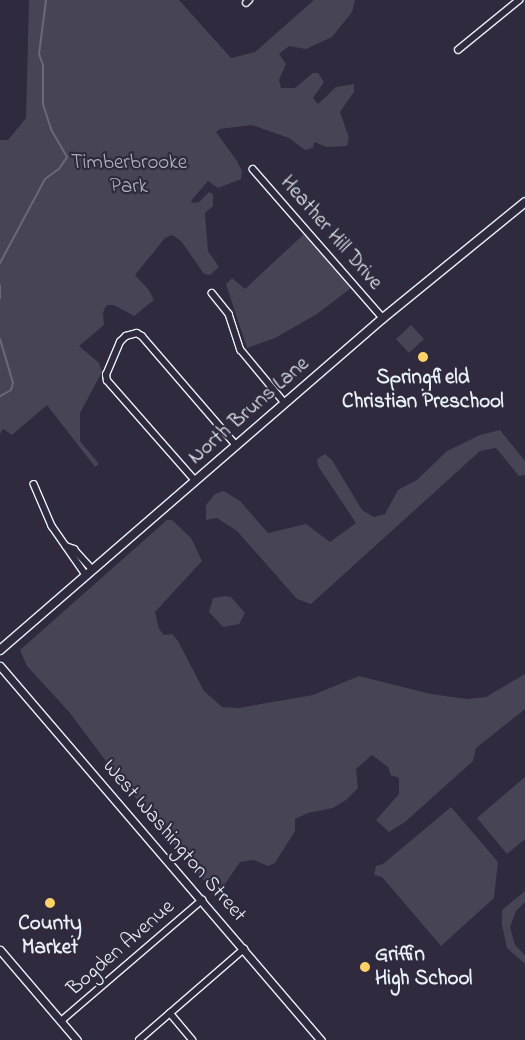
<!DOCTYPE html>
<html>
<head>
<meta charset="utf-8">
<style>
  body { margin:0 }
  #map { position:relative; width:525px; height:1040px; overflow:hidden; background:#2f2a3d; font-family:"Indie Flower",sans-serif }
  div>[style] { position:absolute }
  .green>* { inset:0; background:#464455 }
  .stream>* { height:2px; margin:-1px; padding:0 1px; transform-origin:1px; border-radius:1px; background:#696978 }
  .roads { filter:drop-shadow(1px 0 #e8f1f8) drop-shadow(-1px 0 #e8f1f8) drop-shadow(0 1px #e8f1f8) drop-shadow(0 -1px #e8f1f8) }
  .minor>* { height:5.5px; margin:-2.75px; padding:0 2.75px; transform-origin:2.75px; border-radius:2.75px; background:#2f2a3d }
  .tertiary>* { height:7px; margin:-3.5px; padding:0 3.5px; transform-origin:3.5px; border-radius:3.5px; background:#2f2a3d }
  .secondary>* { height:8px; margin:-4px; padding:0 4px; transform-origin:4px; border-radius:4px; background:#2f2a3d }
  .dots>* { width:14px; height:14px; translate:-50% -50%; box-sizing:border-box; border:2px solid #2f2a3d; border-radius:50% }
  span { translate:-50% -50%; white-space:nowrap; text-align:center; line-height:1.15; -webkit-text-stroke:4.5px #2f2a3d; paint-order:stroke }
  .park-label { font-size:21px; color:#afb4bf }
  .street-label { font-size:21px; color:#e8f1f8 }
  .poi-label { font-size:21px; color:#e8f1f8; font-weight:700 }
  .left { translate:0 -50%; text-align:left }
</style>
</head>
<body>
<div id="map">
  <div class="green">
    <i style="clip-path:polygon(29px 0,179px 0,231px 58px,255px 52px,314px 0,355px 0,352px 12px,332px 37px,306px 49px,289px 46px,279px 54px,286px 64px,279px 80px,281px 88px,295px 88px,313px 73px,318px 73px,324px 82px,313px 98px,318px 104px,336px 87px,354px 84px,354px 92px,340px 112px,349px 138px,347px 146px,327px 147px,314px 142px,313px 148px,305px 150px,289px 138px,252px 125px,220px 129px,216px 132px,237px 161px,242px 171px,241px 179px,218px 188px,208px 181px,191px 201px,193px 203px,199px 202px,209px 192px,213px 194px,213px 206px,205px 213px,208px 251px,219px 267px,210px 275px,204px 274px,181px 241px,172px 235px,165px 238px,135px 275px,149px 290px,154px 300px,134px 316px,114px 305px,107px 305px,103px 312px,104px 325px,79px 346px,99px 363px,102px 372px,80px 413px,80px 441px,99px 464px,95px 467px,47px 405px,12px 435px,3px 429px,0 434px,0 140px,8px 140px,26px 118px)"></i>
    <i style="clip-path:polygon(304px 234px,351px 288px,317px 314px,275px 338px,247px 348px,226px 284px,232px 278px,245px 289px)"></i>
    <i style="clip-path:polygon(411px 325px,424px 339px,409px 353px,396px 339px)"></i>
    <i style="clip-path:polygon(500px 430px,525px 461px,525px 475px,519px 476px,496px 448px,480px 451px,311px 604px,297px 599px,237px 531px,217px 518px,206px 520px,206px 505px,215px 494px,224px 491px,240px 501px,268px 533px,306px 524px,330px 542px,356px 523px,318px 466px,317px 459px,325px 454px,332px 460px,362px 510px,374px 517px,385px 514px,398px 490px,417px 480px,447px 451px,480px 435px)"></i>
    <i style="clip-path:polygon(167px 520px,172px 520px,191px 538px,202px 561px,155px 612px,159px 629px,164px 635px,172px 634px,178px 641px,204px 691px,222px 707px,239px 708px,313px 695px,359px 676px,431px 694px,467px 699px,486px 697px,525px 674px,525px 709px,476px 748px,473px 761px,405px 822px,389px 832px,376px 820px,399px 794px,399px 778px,391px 775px,388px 767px,372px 755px,356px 769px,358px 788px,346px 800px,333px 808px,308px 813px,295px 819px,295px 831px,275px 863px,268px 866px,254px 860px,240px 862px,221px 890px,212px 890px,114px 772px,70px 713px,27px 666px,20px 650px)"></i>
    <i style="clip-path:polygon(225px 596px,231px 597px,245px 613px,239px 624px,223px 627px,209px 612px,213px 598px)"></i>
    <i style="clip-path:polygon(525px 777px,525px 839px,507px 854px,477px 818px)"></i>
    <i style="clip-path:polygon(451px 807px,498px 862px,494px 898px,441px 946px,382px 877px,374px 875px,376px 866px,383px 864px)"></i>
    <i style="clip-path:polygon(525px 891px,525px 902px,516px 911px,510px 927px,515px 945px,525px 955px,525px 964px,507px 948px,502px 925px,502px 910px)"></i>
  </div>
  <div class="stream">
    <i style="left:0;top:263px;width:95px;rotate:-61.8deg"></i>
    <i style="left:45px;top:179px;width:17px;rotate:-36deg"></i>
    <i style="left:59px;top:169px;width:14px;rotate:-56deg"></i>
    <i style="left:67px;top:157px;width:32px;rotate:-120deg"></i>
    <i style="left:51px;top:129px;width:26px;rotate:-108deg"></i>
    <i style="left:43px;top:104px;width:39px;rotate:-90deg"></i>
    <i style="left:43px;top:65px;width:12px;rotate:-110deg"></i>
    <i style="left:39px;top:54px;width:54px;rotate:-82.6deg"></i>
    <i style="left:0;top:285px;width:13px;rotate:90deg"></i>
    <i style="left:0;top:339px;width:46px;rotate:73.5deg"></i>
    <i style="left:13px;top:383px;width:7px;rotate:106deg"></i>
    <i style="left:11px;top:390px;width:13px;rotate:151deg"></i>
  </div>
  <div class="roads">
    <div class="minor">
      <i style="left:246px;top:3px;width:4px;rotate:-45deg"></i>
      <i style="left:458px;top:50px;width:79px;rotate:-39.3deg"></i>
      <i style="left:253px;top:169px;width:198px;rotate:48.9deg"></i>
      <i style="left:212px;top:293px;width:27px;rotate:51deg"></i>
      <i style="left:229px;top:314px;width:38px;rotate:72deg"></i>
      <i style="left:241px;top:350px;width:69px;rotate:50.3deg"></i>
      <i style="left:195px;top:481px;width:133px;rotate:-131.3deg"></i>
      <i style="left:107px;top:381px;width:6px;rotate:-99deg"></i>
      <i style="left:106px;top:375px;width:36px;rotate:-67deg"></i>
      <i style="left:120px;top:342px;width:8px;rotate:-45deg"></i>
      <i style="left:126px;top:336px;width:11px;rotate:-15deg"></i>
      <i style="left:137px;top:333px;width:6px;rotate:31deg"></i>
      <i style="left:142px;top:336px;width:144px;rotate:49.2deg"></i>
      <i style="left:34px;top:484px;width:46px;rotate:66.8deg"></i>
      <i style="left:52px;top:526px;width:60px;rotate:55.2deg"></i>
      <i style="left:66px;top:546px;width:9px;rotate:21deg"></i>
      <i style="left:74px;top:549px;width:28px;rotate:48deg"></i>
      <i style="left:170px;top:1013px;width:35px;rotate:50deg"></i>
      <i style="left:61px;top:1021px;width:186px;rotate:-40.6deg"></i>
      <i style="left:139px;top:1040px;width:139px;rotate:-40.9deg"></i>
    </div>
    <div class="tertiary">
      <i style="left:0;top:666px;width:493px;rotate:49.4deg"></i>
      <i style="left:0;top:950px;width:118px;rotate:49.5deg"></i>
    </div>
    <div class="secondary">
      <i style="left:0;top:650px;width:507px;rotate:-40.92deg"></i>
      <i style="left:383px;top:318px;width:183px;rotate:-39.2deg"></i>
    </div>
  </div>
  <div class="dots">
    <i style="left:423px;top:357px;background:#ffd166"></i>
    <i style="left:50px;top:903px;background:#ffd166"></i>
    <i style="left:365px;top:967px;background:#ffd166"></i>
  </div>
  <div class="park-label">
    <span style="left:129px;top:175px">Timberbrooke<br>Park</span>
  </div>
  <div class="street-label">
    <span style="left:331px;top:233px;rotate:49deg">Heather Hill Drive</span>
    <span style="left:249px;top:411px;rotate:-41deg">North Bruns Lane</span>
    <span style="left:174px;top:841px;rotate:49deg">West Washington Street</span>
    <span style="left:121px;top:948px;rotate:-41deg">Bogden Avenue</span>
  </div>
  <div class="poi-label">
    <span style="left:423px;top:390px">Springfield<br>Christian Preschool</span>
    <span style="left:50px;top:936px">County<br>Market</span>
    <span class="left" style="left:375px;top:967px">Griffin<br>High School</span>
  </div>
</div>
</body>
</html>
